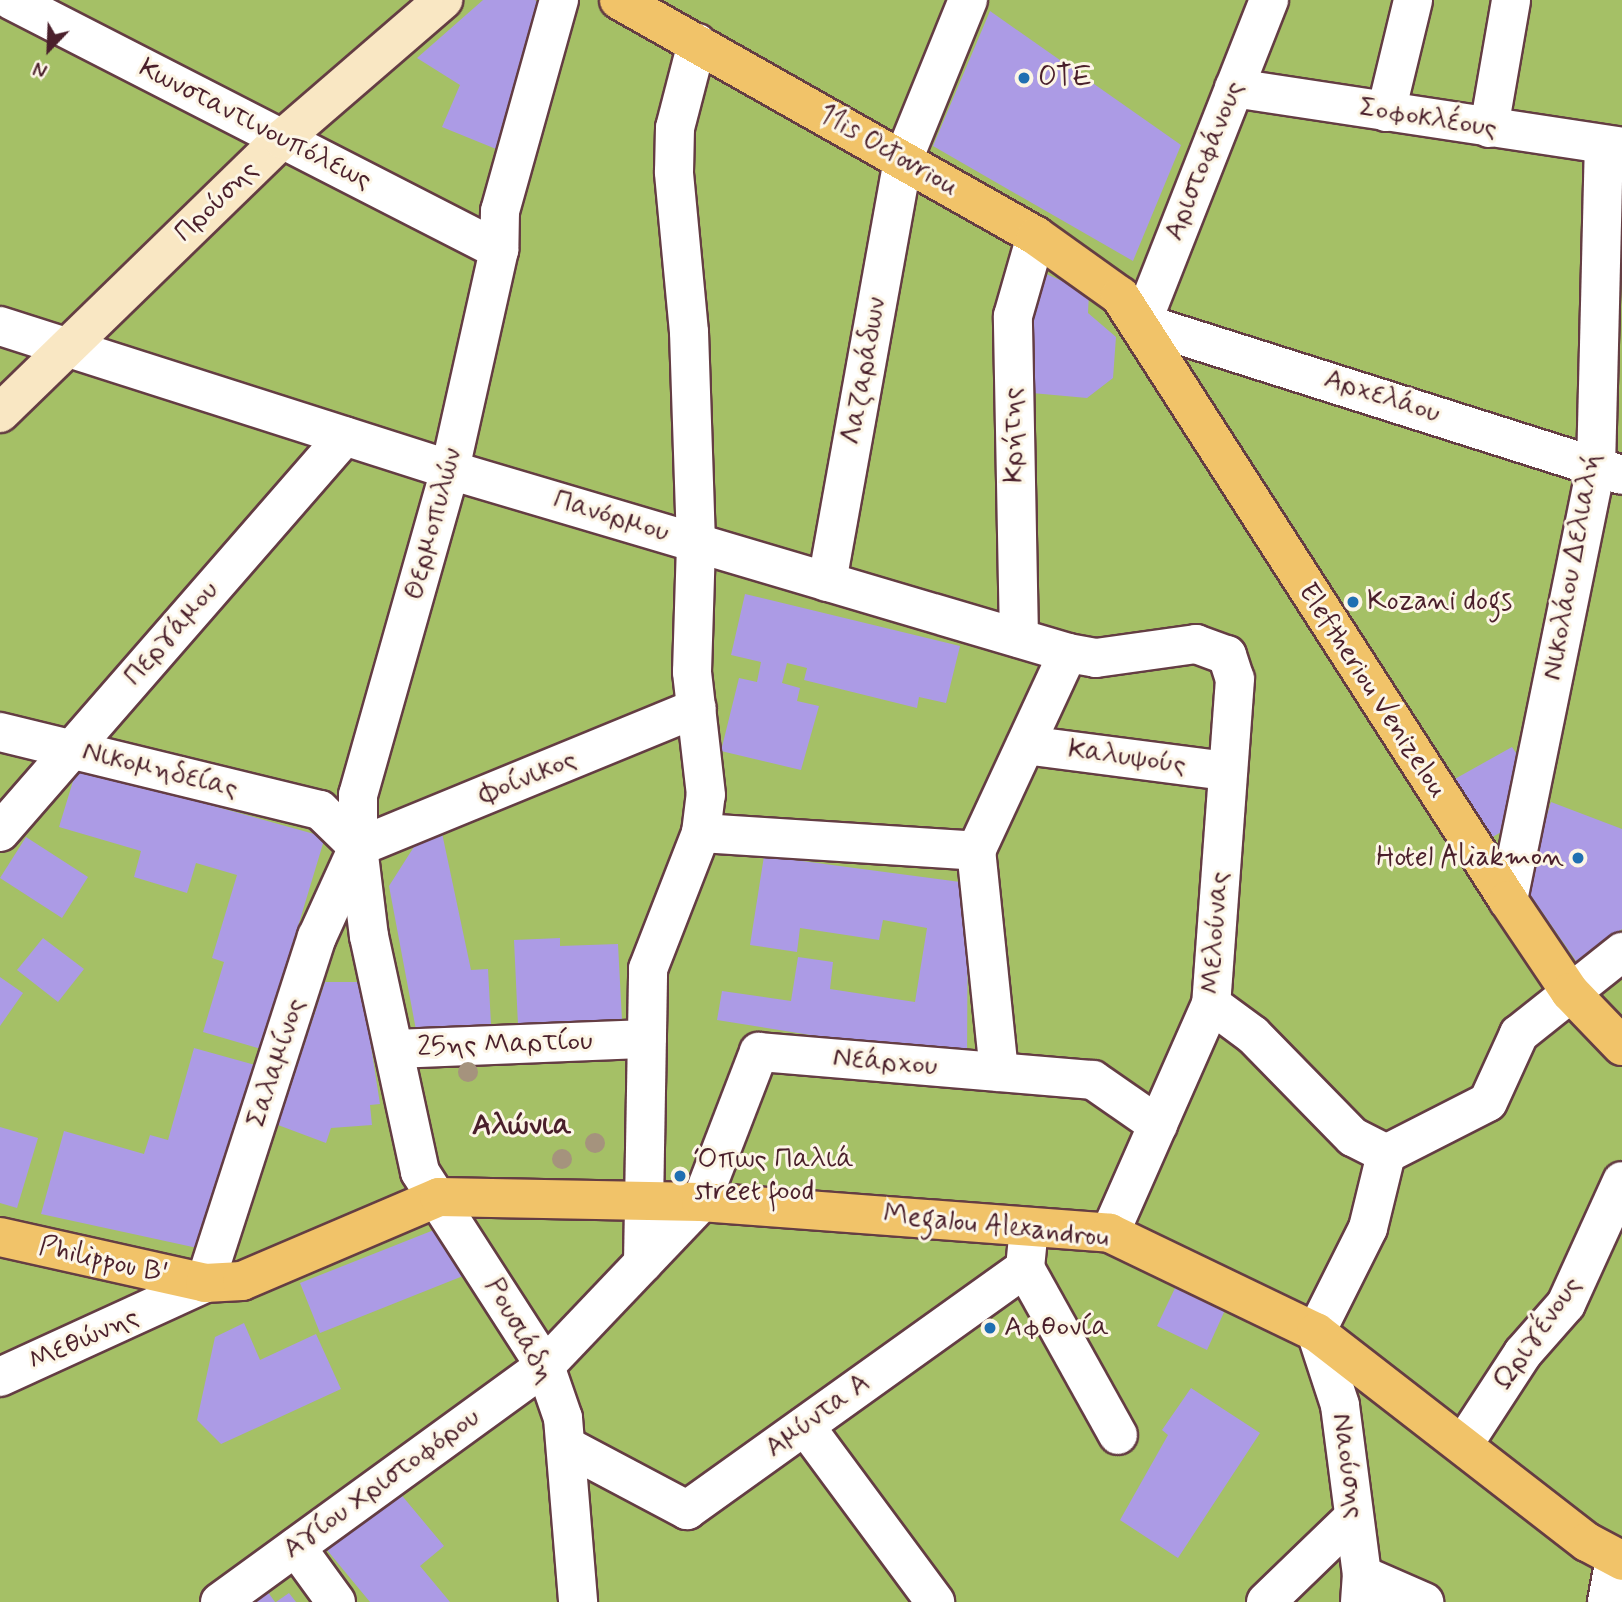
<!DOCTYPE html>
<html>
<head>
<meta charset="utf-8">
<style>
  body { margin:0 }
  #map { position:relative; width:1622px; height:1602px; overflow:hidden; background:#f4e6cb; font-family:Mynerve,sans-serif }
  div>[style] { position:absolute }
  .green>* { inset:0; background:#a5c066 }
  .building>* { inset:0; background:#ac9be5 }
  .roads { filter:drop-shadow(2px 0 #643d43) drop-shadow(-2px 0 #643d43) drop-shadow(0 2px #643d43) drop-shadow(0 -2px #643d43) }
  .street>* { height:38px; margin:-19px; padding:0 19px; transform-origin:19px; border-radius:19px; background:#fff }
  .secondary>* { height:38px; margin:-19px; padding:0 19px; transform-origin:19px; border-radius:19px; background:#f9e7c3 }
  .primary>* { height:38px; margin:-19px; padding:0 19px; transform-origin:19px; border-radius:19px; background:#f1c369 }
  .trees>* { width:20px; height:20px; margin:-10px; border-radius:50%; background:#a5937d }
  .dots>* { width:19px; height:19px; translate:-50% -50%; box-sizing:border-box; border:4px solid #fcf5e5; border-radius:50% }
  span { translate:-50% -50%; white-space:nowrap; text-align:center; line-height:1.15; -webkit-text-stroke:6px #fcf5e5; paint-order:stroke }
  .poi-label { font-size:28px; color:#4a1f2b }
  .left { translate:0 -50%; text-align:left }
  .right { translate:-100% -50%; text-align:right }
  .street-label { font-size:28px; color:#4a1f2b }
  .neighbourhood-label { font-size:30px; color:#4a1f2b; font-weight:700 }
  .north { position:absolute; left:14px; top:14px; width:70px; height:70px; -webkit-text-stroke:5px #fcf5e5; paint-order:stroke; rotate:203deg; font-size:19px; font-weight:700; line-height:28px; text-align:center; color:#4a1f2b }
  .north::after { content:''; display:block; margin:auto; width:24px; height:32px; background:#4a1f2b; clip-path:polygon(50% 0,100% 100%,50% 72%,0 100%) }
</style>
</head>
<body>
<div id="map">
  <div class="green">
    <i style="clip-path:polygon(0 0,1622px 0,1622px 1602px,0 1602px)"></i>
  </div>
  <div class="building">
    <i style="clip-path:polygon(483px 0,535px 0,546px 8px,501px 151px,442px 127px,460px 85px,417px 58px)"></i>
    <i style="clip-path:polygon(990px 11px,1181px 145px,1133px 261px,933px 146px)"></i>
    <i style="clip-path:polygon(1044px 273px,1089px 293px,1088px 313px,1116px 337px,1113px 378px,1087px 398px,1032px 393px,1034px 307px)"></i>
    <i style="clip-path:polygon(745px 594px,960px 646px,946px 703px,919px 697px,917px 708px,804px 680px,807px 668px,787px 663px,782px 683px,800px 688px,797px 701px,819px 706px,801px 770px,721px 751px,739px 678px,757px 682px,761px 662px,731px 655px)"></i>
    <i style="clip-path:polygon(1512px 747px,1524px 765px,1517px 823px,1489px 839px,1453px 780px)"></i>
    <i style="clip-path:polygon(77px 768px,325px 837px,261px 1049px,203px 1032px,224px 962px,212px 958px,237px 875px,196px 863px,187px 893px,134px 877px,141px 851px,59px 827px)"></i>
    <i style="clip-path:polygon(1551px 802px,1622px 829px,1622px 929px,1576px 961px,1525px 887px)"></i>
    <i style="clip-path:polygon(442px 833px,471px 970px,488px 969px,491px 1024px,416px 1030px,389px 886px,417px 842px)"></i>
    <i style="clip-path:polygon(26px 837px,88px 877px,62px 918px,0 878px)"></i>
    <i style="clip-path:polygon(764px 856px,968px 883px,967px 1060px,717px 1020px,722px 991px,791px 1001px,798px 957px,833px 962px,830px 989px,915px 1002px,927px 928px,883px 920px,879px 940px,800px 928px,797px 952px,750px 945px)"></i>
    <i style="clip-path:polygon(43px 938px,84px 969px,58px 1002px,17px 970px)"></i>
    <i style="clip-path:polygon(560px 938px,560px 946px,618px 944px,622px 1020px,518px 1025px,514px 940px)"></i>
    <i style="clip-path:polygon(0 977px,23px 993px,0 1026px)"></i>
    <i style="clip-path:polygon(325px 982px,361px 982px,380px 1104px,370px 1105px,372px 1125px,331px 1128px,326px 1143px,278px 1125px)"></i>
    <i style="clip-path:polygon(194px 1048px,259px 1066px,202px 1249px,41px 1214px,64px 1131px,144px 1154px,150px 1135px,168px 1140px)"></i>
    <i style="clip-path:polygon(0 1127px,38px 1138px,17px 1208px,0 1203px)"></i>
    <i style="clip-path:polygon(444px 1226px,463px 1276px,320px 1333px,300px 1283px)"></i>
    <i style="clip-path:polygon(1176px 1286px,1225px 1310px,1207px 1350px,1157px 1326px)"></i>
    <i style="clip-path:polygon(244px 1323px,260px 1360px,316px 1334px,341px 1389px,221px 1444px,197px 1420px,215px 1337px)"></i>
    <i style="clip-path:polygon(1191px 1388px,1260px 1433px,1178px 1558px,1120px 1520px,1168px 1435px,1162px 1430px)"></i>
    <i style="clip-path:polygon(399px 1492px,444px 1546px,420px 1566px,450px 1602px,370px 1602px,327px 1550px)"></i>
    <i style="clip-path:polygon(265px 1588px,275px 1602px,246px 1602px)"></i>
    <i style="clip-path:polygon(289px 1593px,296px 1602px,276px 1602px)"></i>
  </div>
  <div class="roads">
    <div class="street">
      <i style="left:11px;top:0;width:548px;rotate:27.13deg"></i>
      <i style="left:559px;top:0;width:219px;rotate:105.6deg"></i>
      <i style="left:500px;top:211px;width:39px;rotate:91deg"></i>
      <i style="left:499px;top:250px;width:225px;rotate:102.6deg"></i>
      <i style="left:450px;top:470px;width:338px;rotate:105.8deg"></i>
      <i style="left:358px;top:795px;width:52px;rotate:90deg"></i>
      <i style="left:358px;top:847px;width:90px;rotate:83deg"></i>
      <i style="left:369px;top:936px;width:241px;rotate:77.8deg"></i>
      <i style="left:420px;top:1172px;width:231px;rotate:57.2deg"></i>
      <i style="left:545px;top:1366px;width:55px;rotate:70.9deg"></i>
      <i style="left:563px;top:1418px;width:185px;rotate:85.3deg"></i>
      <i style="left:1269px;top:0;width:347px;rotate:111.5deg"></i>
      <i style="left:1142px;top:323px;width:503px;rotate:17.57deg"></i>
      <i style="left:1234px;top:88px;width:392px;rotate:8.6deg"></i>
      <i style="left:1386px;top:112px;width:115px;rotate:-76.4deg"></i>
      <i style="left:1489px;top:128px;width:130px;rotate:-80.2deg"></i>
      <i style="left:0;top:326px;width:472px;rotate:17.7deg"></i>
      <i style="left:450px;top:470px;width:645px;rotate:16.49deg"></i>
      <i style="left:1068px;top:653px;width:28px;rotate:10deg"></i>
      <i style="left:1096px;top:658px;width:101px;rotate:-8deg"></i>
      <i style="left:1196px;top:644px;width:33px;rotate:20deg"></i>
      <i style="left:1227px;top:655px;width:25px;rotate:72deg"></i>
      <i style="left:1235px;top:679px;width:326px;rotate:94.2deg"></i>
      <i style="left:1211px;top:1004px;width:250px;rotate:113.8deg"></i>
      <i style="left:827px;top:582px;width:429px;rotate:-79.8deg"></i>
      <i style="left:903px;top:160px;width:173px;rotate:-67.9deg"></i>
      <i style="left:1019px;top:638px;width:322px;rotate:-91.1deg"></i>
      <i style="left:1013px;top:316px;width:83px;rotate:-74deg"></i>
      <i style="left:0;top:732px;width:329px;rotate:13.7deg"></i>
      <i style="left:320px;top:810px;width:53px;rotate:44.2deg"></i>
      <i style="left:1026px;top:745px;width:203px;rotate:7.4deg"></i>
      <i style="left:0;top:832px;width:525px;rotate:-48.94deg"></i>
      <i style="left:701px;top:833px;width:276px;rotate:3.7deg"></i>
      <i style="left:358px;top:847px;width:366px;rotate:-22.3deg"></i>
      <i style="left:1508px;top:900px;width:441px;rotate:-78.5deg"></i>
      <i style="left:1596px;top:468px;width:321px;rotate:-88.6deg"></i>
      <i style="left:1211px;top:1004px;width:52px;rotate:36.4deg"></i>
      <i style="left:1253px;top:1035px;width:143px;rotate:45.6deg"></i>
      <i style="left:1353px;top:1137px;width:37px;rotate:27deg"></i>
      <i style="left:395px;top:1049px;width:252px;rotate:-2.3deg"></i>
      <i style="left:999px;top:1072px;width:222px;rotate:-95.9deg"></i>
      <i style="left:976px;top:851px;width:218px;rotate:-65.1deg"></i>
      <i style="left:643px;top:1263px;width:294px;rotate:-89deg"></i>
      <i style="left:648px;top:969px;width:146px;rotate:-68.7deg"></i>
      <i style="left:701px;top:833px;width:38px;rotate:-83deg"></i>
      <i style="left:706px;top:795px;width:124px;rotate:-96.5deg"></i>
      <i style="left:692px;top:672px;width:129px;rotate:-88.2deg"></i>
      <i style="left:696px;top:543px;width:211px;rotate:-91.9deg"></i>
      <i style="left:689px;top:332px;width:161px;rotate:-95.4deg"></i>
      <i style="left:674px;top:172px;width:44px;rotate:-88.7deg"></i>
      <i style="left:675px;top:128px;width:88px;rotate:-75.5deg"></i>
      <i style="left:1025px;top:1268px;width:191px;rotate:60.9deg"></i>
      <i style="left:0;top:1377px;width:226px;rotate:-24.6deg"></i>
      <i style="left:205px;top:1283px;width:364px;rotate:-72.1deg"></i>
      <i style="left:317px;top:937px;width:99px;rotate:-65.5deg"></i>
      <i style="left:805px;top:1426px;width:219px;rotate:53.5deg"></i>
      <i style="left:1463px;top:1445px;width:110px;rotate:-56.9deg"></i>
      <i style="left:1523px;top:1353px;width:65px;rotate:-48.7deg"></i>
      <i style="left:1566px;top:1304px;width:135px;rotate:-65.5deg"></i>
      <i style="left:568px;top:1447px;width:135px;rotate:27.9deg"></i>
      <i style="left:687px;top:1510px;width:416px;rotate:-35.6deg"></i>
      <i style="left:1025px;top:1268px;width:41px;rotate:-84.4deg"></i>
      <i style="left:296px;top:1547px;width:68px;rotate:54deg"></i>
      <i style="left:1362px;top:1575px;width:68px;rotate:23.5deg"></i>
      <i style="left:220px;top:1602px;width:402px;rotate:-36deg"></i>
      <i style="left:545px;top:1366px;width:226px;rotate:-46.4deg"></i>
      <i style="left:701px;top:1202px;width:161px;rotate:-68.9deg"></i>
      <i style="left:759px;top:1052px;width:335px;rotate:4.8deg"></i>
      <i style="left:1093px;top:1080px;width:79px;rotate:34.7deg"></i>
      <i style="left:1266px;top:1602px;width:121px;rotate:-44deg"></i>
      <i style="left:1360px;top:1602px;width:27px;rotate:-86deg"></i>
      <i style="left:1362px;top:1575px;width:171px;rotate:-97.4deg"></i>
      <i style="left:1340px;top:1405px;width:77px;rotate:-108.2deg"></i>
      <i style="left:1316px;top:1332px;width:116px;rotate:-63.4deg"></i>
      <i style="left:1368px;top:1228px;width:76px;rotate:-76.3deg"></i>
      <i style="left:1386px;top:1154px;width:114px;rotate:-27deg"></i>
      <i style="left:1488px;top:1102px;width:75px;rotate:-65.5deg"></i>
      <i style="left:1519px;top:1034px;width:132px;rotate:-38.5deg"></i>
      <i style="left:1607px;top:1602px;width:45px;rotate:-79.7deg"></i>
    </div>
    <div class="secondary">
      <i style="left:0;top:413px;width:393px;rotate:-44.2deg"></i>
      <i style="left:282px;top:139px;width:213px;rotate:-40.8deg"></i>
    </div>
    <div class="primary">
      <i style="left:619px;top:0;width:479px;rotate:29.5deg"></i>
      <i style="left:1036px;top:236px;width:103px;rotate:35.5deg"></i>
      <i style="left:1120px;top:296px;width:718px;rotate:57.28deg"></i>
      <i style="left:1508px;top:900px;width:111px;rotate:56deg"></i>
      <i style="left:1570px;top:992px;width:75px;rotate:46.1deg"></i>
      <i style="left:0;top:1237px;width:210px;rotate:12.6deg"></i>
      <i style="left:205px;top:1283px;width:37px;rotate:-3deg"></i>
      <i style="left:242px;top:1281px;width:214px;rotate:-23.1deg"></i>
      <i style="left:439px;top:1197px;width:262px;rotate:1.1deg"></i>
      <i style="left:701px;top:1202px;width:410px;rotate:4.3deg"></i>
      <i style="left:1110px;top:1233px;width:229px;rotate:25.7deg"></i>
      <i style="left:1316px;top:1332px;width:343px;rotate:37.8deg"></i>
      <i style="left:1587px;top:1542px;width:40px;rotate:28deg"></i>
    </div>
  </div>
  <div class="trees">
    <i style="left:468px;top:1072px"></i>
    <i style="left:595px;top:1143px"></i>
    <i style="left:562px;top:1159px"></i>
  </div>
  <div class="dots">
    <i style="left:1024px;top:78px;background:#1f6fb2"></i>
    <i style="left:1353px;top:602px;background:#1f6fb2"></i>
    <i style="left:1578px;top:858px;background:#1f6fb2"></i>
    <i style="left:680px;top:1176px;background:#1f6fb2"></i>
    <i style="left:990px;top:1328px;background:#1f6fb2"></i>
  </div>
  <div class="poi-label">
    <span class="left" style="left:1038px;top:78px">OTE</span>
    <span class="left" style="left:1367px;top:602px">Kozani dogs</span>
    <span class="right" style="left:1564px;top:858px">Hotel Aliakmon</span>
    <span class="left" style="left:694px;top:1176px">Όπως Παλιά<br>street food</span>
    <span class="left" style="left:1004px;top:1328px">Αφθονία</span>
  </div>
  <div class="street-label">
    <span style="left:1428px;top:119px;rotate:9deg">Σοφοκλέους</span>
    <span style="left:255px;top:125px;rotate:27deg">Κωνσταντινουπόλεως</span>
    <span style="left:888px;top:151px;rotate:30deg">11is Octovriou</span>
    <span style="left:1205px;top:161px;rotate:-68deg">Αριστοφάνους</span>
    <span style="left:217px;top:202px;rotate:-44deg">Προύσης</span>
    <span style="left:865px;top:371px;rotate:-80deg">Λαζαράδων</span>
    <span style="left:1382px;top:397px;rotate:18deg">Αρχελάου</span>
    <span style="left:1014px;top:435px;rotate:-91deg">Κρήτης</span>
    <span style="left:611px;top:517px;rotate:17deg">Πανόρμου</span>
    <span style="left:434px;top:524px;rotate:-75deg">Θερμοπυλών</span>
    <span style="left:1573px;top:567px;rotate:-80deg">Νικολάου Δελιαλή</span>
    <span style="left:172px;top:634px;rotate:-49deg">Περγάμου</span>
    <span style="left:1372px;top:691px;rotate:57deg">Eleftheriou Venizelou</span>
    <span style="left:1127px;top:758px;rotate:8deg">Καλυψούς</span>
    <span style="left:160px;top:771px;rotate:14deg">Νικομηδείας</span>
    <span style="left:528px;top:778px;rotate:-22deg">Φοίνικος</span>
    <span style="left:1216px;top:933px;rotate:-86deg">Μελούνας</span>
    <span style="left:505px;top:1045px;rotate:-2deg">25ης Μαρτίου</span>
    <span style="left:277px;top:1063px;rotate:-72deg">Σαλαμίνος</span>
    <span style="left:885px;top:1063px;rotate:5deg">Νεάρχου</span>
    <span style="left:996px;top:1227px;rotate:6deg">Megalou Alexandrou</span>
    <span style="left:103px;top:1261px;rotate:13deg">Philippou B'</span>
    <span style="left:519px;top:1331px;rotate:61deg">Ρουσιάδη</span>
    <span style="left:1538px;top:1334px;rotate:-55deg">Ωριγένους</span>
    <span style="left:84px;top:1340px;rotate:-24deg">Μεθώνης</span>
    <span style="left:818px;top:1416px;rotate:-36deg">Αμύντα A</span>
    <span style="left:1347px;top:1466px;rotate:82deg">Ναούσης</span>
    <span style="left:382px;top:1484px;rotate:-36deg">Αγίου Χριστοφόρου</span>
  </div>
  <div class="neighbourhood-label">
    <span style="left:522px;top:1126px">Αλώνια</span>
  </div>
  <div class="north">N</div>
</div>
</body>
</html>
